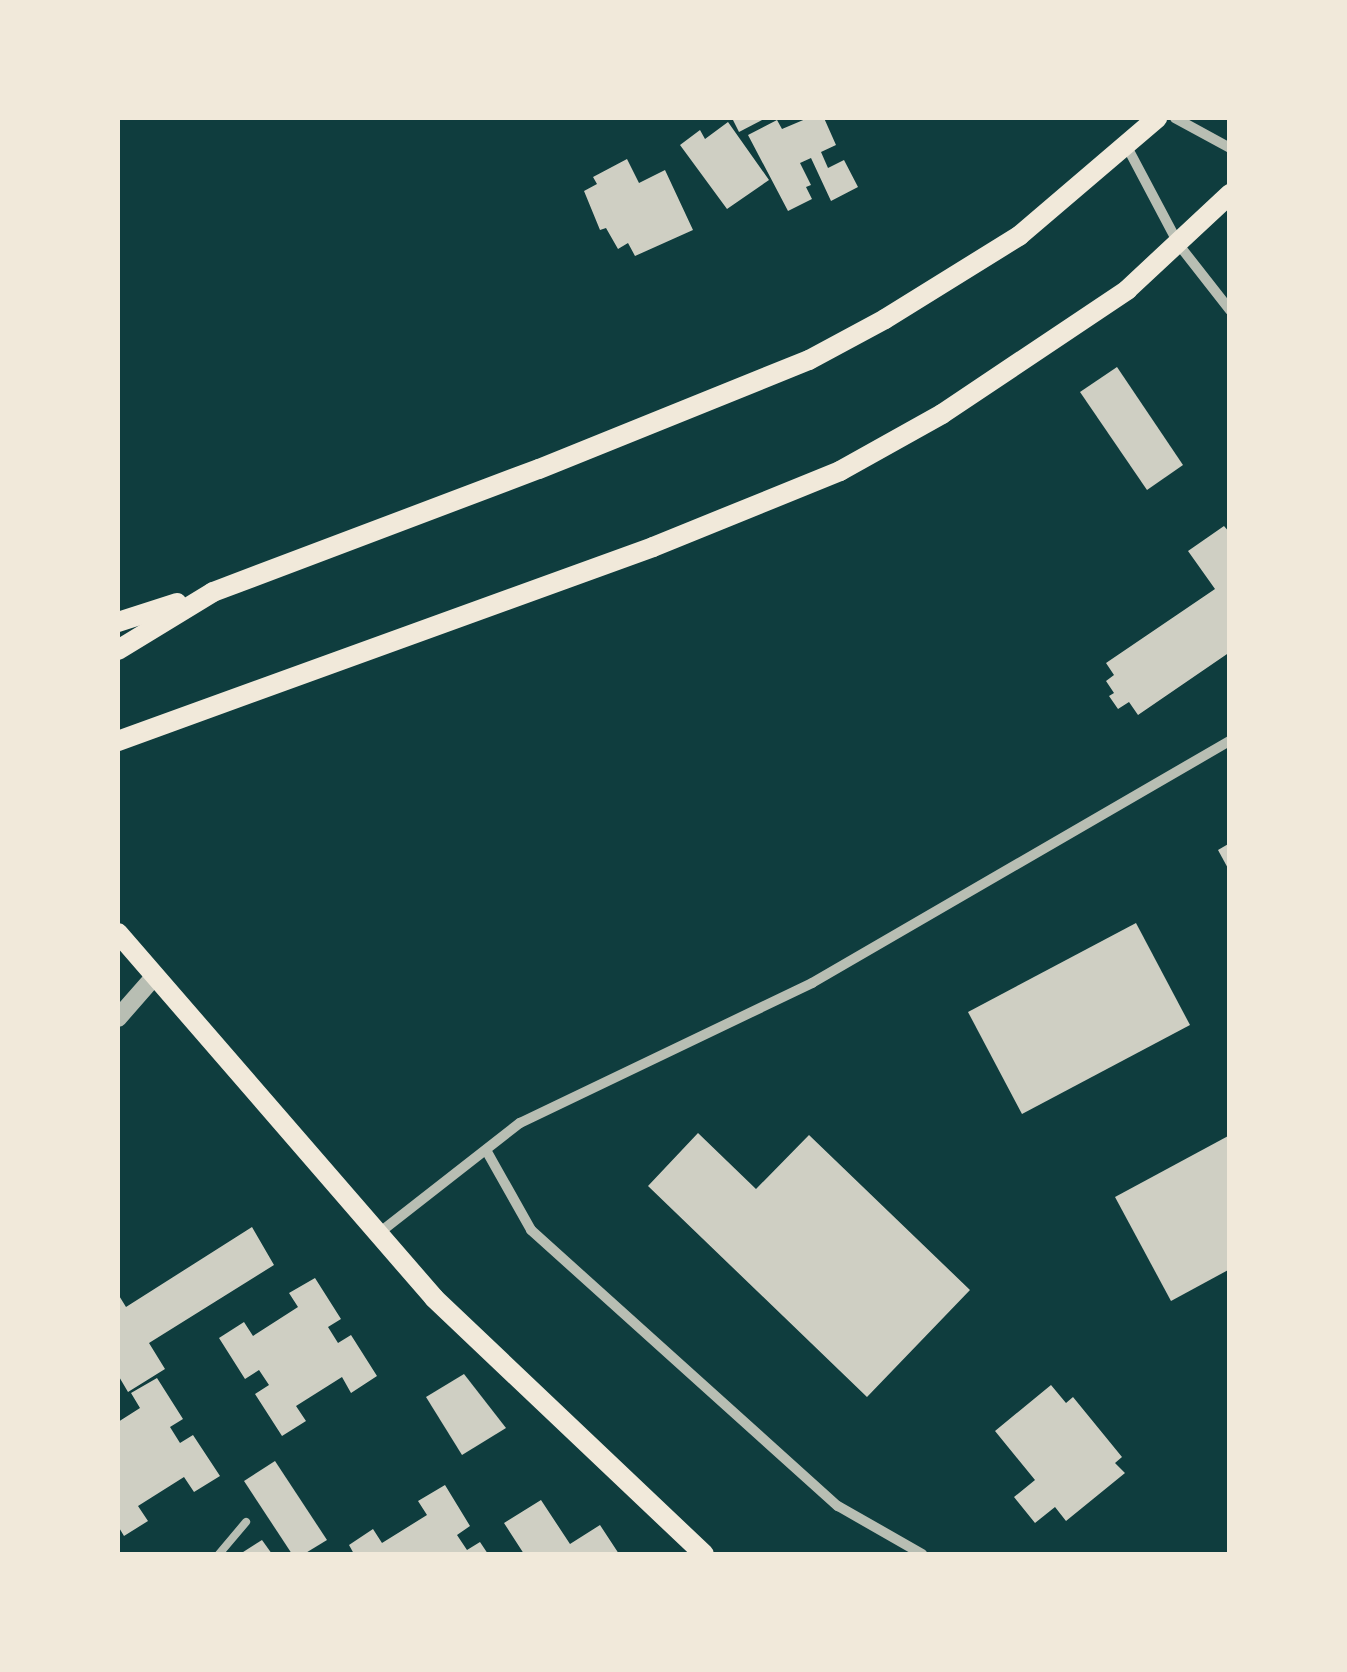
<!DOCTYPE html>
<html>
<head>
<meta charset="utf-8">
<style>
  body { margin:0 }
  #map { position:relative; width:1347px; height:1672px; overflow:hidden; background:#0f3d3e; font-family:Lato,sans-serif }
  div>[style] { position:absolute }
  .building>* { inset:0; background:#cfcfc3 }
  .service>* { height:8px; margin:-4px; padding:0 4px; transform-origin:4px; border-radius:4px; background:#b8beb3 }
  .minor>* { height:10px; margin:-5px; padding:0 5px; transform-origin:5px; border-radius:5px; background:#b8beb3 }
  .tertiary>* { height:18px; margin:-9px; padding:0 9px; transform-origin:9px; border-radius:9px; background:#b8beb3 }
  .secondary>* { height:20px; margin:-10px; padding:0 10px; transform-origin:10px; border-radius:10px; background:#f1e9da }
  span { translate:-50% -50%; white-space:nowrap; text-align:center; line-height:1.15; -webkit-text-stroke:10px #f1e9da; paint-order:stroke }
  .frame { position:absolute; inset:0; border:120px solid #f1e9da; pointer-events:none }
</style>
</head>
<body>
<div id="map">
  <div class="building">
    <i style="clip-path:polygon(732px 118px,766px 118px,739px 132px)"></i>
    <i style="clip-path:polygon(808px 118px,824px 118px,836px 145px,821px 152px,828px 168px,844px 160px,858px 187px,831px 201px,811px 158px,800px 163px,811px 185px,806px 187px,812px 199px,788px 211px,748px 135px,777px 120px,782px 129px)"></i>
    <i style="clip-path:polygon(728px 122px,769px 180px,727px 209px,680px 145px,700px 130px,705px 139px)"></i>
    <i style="clip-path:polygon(627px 159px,639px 183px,665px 170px,693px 230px,635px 256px,628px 243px,618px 249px,606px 228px,600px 230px,584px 191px,597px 184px,593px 177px)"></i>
    <i style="clip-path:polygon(1117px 367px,1183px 465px,1147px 490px,1080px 392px)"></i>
    <i style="clip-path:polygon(1224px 526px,1230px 533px,1230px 652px,1138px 715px,1129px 702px,1118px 709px,1109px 696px,1114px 693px,1106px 681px,1114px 675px,1106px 663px,1215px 589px,1188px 551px)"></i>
    <i style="clip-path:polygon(1230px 843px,1230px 872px,1218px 850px)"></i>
    <i style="clip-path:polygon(1136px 923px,1190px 1025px,1022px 1114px,968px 1012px)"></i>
    <i style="clip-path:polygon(698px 1133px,756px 1189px,809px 1135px,970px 1290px,867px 1397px,648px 1186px)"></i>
    <i style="clip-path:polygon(1230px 1135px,1230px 1269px,1171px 1301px,1115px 1197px)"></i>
    <i style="clip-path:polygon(252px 1227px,274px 1265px,149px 1343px,165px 1369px,128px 1392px,118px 1375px,118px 1294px,126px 1307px)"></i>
    <i style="clip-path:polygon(315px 1278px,341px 1319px,328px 1327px,338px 1343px,351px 1335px,377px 1376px,351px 1393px,342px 1377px,296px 1406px,306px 1421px,282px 1436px,255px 1394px,269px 1385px,259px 1370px,245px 1379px,219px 1338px,244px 1322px,253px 1336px,298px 1307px,289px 1293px)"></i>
    <i style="clip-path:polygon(464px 1374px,506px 1428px,462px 1455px,426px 1397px)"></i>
    <i style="clip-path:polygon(157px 1378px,183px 1419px,170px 1427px,180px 1443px,193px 1435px,220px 1476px,194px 1492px,184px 1477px,138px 1506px,148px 1521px,124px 1536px,118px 1526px,118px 1422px,140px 1408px,131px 1393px)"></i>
    <i style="clip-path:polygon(1051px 1385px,1066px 1403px,1073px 1397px,1122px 1457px,1115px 1463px,1125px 1473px,1066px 1521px,1055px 1507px,1035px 1523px,1014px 1497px,1035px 1480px,995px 1431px)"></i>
    <i style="clip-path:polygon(275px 1461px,327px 1540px,304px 1554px,292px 1554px,244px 1481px)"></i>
    <i style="clip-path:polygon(445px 1485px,470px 1526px,457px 1535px,467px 1550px,480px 1542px,488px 1554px,354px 1554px,349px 1545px,373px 1529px,382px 1543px,427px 1515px,418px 1501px)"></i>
    <i style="clip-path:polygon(541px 1500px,570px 1544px,600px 1525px,619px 1554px,524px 1554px,504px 1523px)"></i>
    <i style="clip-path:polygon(262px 1540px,272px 1554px,240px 1554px)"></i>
  </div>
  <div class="service">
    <i style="left:219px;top:1554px;width:42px;rotate:-49.8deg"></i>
  </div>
  <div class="minor">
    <i style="left:1175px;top:118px;width:63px;rotate:28.6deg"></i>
    <i style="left:1125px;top:143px;width:115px;rotate:62.1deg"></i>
    <i style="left:1179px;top:245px;width:83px;rotate:51.9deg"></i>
    <i style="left:486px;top:1150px;width:92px;rotate:60.6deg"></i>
    <i style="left:531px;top:1230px;width:413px;rotate:42deg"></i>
    <i style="left:838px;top:1506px;width:97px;rotate:29.7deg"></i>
    <i style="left:379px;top:1233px;width:179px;rotate:-38deg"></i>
    <i style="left:520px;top:1123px;width:324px;rotate:-25.6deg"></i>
    <i style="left:812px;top:983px;width:483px;rotate:-30.1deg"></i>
  </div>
  <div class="tertiary">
    <i style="left:118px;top:1018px;width:53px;rotate:-48.8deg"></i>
  </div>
  <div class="secondary">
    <i style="left:118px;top:622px;width:62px;rotate:-17.9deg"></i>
    <i style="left:118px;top:650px;width:111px;rotate:-31.4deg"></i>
    <i style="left:213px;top:592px;width:348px;rotate:-20.7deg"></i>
    <i style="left:539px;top:469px;width:291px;rotate:-22deg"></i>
    <i style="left:809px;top:360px;width:86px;rotate:-28.3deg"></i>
    <i style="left:885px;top:319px;width:158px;rotate:-31.8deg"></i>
    <i style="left:1019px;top:236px;width:182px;rotate:-40.5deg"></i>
    <i style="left:118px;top:741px;width:569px;rotate:-19.93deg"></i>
    <i style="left:653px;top:547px;width:202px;rotate:-22.1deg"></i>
    <i style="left:840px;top:471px;width:117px;rotate:-29.2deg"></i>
    <i style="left:942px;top:414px;width:223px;rotate:-33.8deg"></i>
    <i style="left:1127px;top:290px;width:141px;rotate:-43deg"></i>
    <i style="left:118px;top:933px;width:483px;rotate:49.1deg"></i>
    <i style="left:434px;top:1298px;width:372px;rotate:43.5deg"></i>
  </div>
  <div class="frame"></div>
</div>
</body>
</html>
